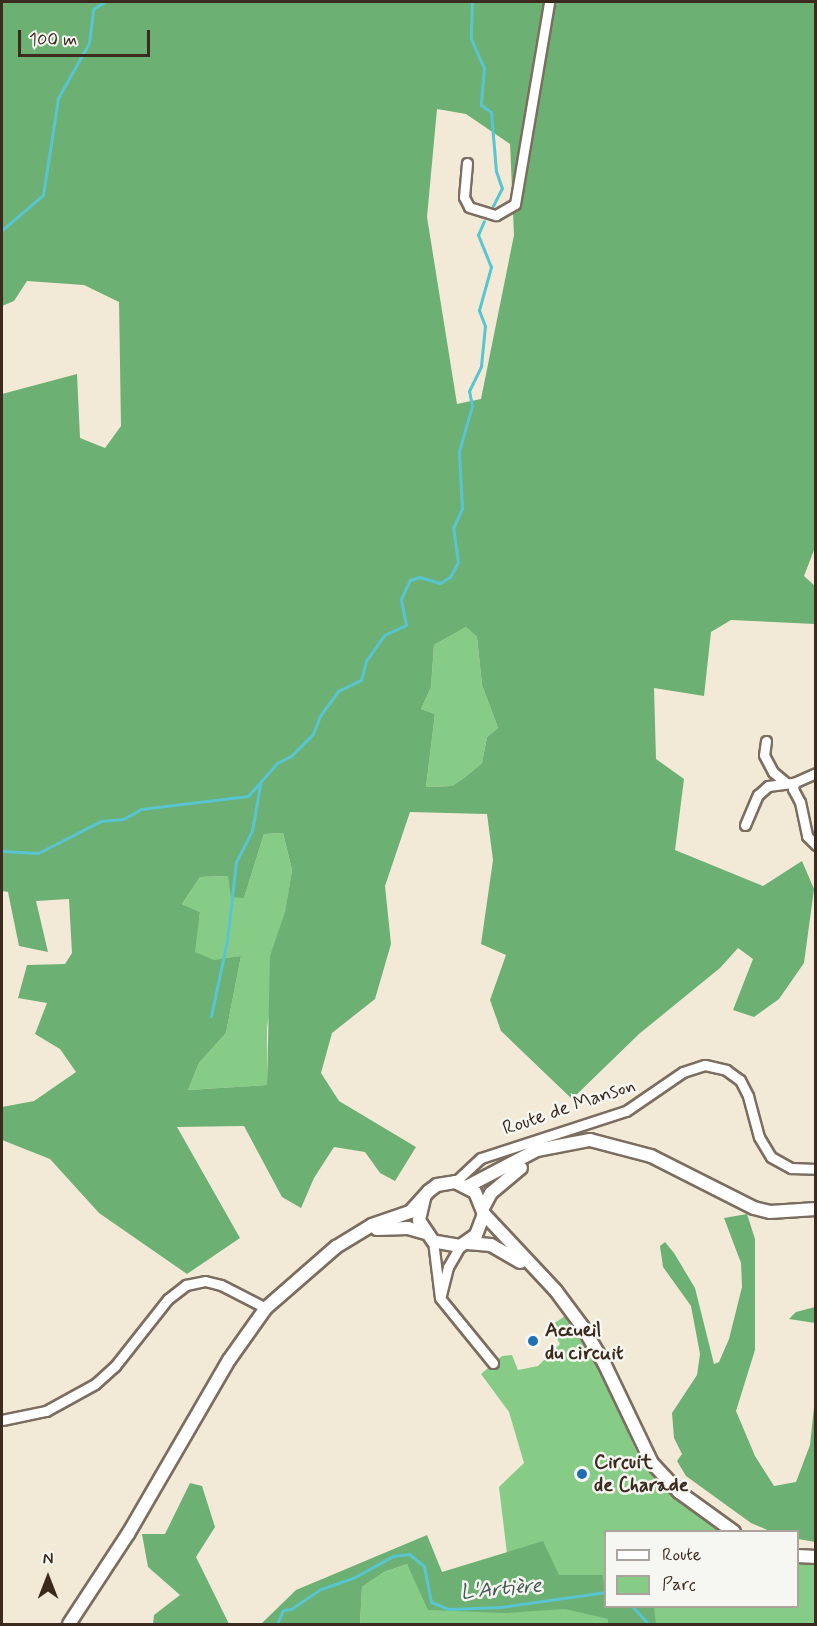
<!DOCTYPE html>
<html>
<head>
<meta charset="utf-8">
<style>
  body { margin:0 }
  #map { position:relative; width:817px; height:1626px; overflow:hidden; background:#f2ead7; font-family:Mynerve,sans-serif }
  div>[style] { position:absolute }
  .green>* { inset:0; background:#87cc86 }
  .forest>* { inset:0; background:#6db073 }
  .stream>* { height:3px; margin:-1.5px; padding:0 1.5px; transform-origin:1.5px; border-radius:1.5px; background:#58c5d0 }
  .roads { filter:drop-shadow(2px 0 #7b6d5f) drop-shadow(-2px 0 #7b6d5f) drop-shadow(0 2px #7b6d5f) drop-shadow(0 -2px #7b6d5f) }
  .minor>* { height:9px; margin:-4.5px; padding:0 4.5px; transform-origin:4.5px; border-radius:4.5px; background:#fff }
  .tertiary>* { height:12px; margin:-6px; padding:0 6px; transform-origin:6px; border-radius:6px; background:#fff }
  .dots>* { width:16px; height:16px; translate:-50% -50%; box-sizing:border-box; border:3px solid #f6f6f2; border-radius:50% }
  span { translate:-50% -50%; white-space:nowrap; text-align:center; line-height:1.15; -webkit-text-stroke:5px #f6f6f2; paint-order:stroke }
  .street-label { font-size:20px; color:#3b2a1e }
  .poi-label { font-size:20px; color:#3b2a1e; font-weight:700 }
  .left { translate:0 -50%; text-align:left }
  .water-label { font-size:21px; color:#445853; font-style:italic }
  .frame { position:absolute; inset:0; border:3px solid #3b2a1e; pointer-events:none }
  .legend { position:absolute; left:604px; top:1530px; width:195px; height:78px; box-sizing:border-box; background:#f6f6f2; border:2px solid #aba49d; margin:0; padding:8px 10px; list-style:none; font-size:18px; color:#3b2a1e }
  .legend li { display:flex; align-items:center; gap:12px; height:30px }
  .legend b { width:30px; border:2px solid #aba49d }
  .north { position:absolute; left:18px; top:1548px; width:60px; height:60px; -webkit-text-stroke:4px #f6f6f2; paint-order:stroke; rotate:0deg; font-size:16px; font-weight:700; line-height:24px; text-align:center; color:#3b2a1e }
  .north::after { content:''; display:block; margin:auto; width:21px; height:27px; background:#3b2a1e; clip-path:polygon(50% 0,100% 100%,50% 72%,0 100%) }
  .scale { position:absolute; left:18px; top:30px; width:132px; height:27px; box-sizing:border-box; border:3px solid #3b2a1e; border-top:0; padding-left:8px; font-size:18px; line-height:21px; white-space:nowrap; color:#3b2a1e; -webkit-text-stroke:4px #f6f6f2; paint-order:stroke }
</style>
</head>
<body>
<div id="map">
  <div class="green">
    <i style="clip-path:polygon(466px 627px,477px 637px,482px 685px,498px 728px,487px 737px,482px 763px,464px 778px,452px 786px,426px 787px,435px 714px,421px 709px,431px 687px,434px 645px)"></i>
    <i style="clip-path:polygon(283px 833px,292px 870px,267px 1028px,267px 1085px,188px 1090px,199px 1063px,226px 1033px,241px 956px,214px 961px,194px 952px,200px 912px,182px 904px,200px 877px,228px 876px,244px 898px,264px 834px)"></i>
    <i style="clip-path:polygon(565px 1316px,604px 1378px,642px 1464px,659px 1483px,721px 1531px,606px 1532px,606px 1606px,798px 1606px,798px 1563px,815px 1564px,815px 1624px,360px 1624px,362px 1587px,384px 1572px,407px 1564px,416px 1580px,514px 1612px,499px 1487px,524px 1463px,509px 1412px,481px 1374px,502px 1356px,512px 1355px,518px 1370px,538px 1366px,560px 1344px,550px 1326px)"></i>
  </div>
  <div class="forest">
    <i style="clip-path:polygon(evenodd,2px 2px,815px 2px,816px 545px,804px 576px,815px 586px,815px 624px,731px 620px,711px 632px,704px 696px,654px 688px,656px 759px,684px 779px,675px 850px,763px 886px,802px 861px,814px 889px,804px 963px,779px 999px,754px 1017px,733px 1010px,753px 959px,738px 948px,720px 968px,639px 1034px,572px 1099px,501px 1031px,490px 1000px,506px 955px,481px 944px,493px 860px,487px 814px,410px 812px,385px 886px,391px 944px,375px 999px,332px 1033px,321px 1073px,339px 1101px,416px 1147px,395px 1181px,380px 1173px,365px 1152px,334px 1147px,314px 1178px,301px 1208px,282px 1197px,244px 1126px,177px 1127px,240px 1238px,187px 1274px,99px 1213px,50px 1159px,2px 1140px,2px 1107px,34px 1101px,76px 1072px,60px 1049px,35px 1034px,47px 1003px,18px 998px,27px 965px,65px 964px,72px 953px,69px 899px,36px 901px,48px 952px,19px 946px,8px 892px,2px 891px,2px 394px,77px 374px,80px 438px,105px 448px,121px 426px,119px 302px,84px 285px,27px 281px,14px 301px,2px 306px,2px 2px,437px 109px,466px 114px,510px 144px,514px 235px,481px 399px,457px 404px,427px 217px,437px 109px,2px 2px,466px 627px,477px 637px,482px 685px,498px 728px,487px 737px,482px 763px,464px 778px,452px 786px,426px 787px,435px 714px,421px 709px,431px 687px,434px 645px,466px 627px,2px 2px,283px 833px,292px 870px,285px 912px,270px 956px,267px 1085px,188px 1090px,199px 1063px,226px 1033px,241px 956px,214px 960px,195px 952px,200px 912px,182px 904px,200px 877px,228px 876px,231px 897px,244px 898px,264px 834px,283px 833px)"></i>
    <i style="clip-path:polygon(747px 1214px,755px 1239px,755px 1350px,736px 1411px,755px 1456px,774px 1486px,796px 1482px,810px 1445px,815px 1398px,815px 1542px,798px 1539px,798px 1532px,770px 1531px,751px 1523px,686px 1476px,677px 1461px,682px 1454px,674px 1438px,672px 1413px,697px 1375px,700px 1354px,691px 1306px,663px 1267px,660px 1246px,665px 1242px,674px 1253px,695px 1288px,714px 1364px,719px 1362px,729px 1339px,742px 1287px,741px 1263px,724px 1218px)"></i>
    <i style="clip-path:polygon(815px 1307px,815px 1323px,789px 1319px,796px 1312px)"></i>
    <i style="clip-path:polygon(190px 1483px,202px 1486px,215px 1527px,196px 1557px,229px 1624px,153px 1624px,154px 1615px,180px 1595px,148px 1567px,142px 1534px,165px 1534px)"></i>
    <i style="clip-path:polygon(427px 1535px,442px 1572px,543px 1541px,559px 1575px,603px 1575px,606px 1606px,654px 1607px,656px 1624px,608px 1624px,608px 1619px,565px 1609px,505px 1613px,428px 1610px,407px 1564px,384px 1572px,362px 1587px,360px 1624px,261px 1624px,296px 1590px)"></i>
  </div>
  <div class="stream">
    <i style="left:472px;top:2px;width:37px;rotate:92deg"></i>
    <i style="left:471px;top:39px;width:32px;rotate:66deg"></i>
    <i style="left:484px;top:68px;width:37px;rotate:95deg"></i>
    <i style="left:481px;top:105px;width:12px;rotate:35deg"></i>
    <i style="left:491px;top:112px;width:59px;rotate:85.2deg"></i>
    <i style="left:496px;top:171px;width:18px;rotate:71deg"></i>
    <i style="left:502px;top:188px;width:20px;rotate:117deg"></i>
    <i style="left:2px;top:230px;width:54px;rotate:-40.5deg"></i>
    <i style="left:43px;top:195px;width:98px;rotate:-81.2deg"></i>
    <i style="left:58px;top:98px;width:63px;rotate:-60.6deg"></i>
    <i style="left:89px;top:43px;width:34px;rotate:-83deg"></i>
    <i style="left:93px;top:9px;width:13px;rotate:-32deg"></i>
    <i style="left:2px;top:851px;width:36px;rotate:3deg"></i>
    <i style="left:38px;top:853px;width:71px;rotate:-26.9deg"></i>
    <i style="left:101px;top:821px;width:22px;rotate:-5deg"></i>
    <i style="left:123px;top:819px;width:21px;rotate:-29deg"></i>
    <i style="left:141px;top:809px;width:108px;rotate:-6.9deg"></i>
    <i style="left:248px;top:796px;width:44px;rotate:-48.7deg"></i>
    <i style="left:277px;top:763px;width:16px;rotate:-27deg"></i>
    <i style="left:291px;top:756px;width:31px;rotate:-45deg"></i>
    <i style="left:313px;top:734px;width:19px;rotate:-69deg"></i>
    <i style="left:320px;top:716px;width:31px;rotate:-54deg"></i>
    <i style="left:338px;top:691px;width:25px;rotate:-26deg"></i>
    <i style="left:361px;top:680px;width:20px;rotate:-75deg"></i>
    <i style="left:366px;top:661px;width:32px;rotate:-55deg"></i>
    <i style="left:384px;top:635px;width:24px;rotate:-24deg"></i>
    <i style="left:406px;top:625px;width:26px;rotate:-101deg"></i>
    <i style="left:401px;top:599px;width:21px;rotate:-65deg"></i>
    <i style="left:410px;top:580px;width:9px;rotate:-18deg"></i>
    <i style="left:419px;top:577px;width:22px;rotate:16deg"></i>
    <i style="left:440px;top:583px;width:12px;rotate:-31deg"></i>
    <i style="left:450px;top:577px;width:17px;rotate:-62deg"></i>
    <i style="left:458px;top:562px;width:34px;rotate:-98deg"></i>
    <i style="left:453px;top:528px;width:21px;rotate:-65deg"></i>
    <i style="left:462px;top:509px;width:58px;rotate:-93deg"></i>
    <i style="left:459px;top:451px;width:47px;rotate:-73.9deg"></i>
    <i style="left:472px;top:406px;width:15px;rotate:-101deg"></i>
    <i style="left:469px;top:391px;width:28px;rotate:-64deg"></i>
    <i style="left:481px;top:366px;width:40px;rotate:-84.3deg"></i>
    <i style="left:485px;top:326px;width:17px;rotate:-111deg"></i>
    <i style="left:479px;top:310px;width:45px;rotate:-74.4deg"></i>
    <i style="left:491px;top:267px;width:35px;rotate:-112deg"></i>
    <i style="left:478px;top:235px;width:15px;rotate:-67deg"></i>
    <i style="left:211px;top:1016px;width:77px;rotate:-78deg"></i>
    <i style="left:227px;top:941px;width:80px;rotate:-83.5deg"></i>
    <i style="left:236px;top:862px;width:35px;rotate:-63deg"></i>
    <i style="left:252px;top:831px;width:47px;rotate:-80.1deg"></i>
    <i style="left:632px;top:1606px;width:24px;rotate:48deg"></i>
    <i style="left:277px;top:1624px;width:15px;rotate:-67deg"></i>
    <i style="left:283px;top:1610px;width:8px;rotate:-7deg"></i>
    <i style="left:291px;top:1609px;width:36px;rotate:-34deg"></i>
    <i style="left:321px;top:1589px;width:34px;rotate:-19deg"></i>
    <i style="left:353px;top:1578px;width:46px;rotate:-28.8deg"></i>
    <i style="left:393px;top:1556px;width:16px;rotate:-7deg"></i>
    <i style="left:409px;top:1554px;width:19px;rotate:39deg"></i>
    <i style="left:424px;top:1566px;width:37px;rotate:79deg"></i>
    <i style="left:431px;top:1602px;width:18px;rotate:22deg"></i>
    <i style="left:448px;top:1609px;width:53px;rotate:-2.2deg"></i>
    <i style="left:501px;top:1607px;width:106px;rotate:-8.1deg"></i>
  </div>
  <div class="roads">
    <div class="minor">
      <i style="left:467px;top:163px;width:34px;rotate:95deg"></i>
      <i style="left:464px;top:197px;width:11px;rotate:63deg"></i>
      <i style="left:469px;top:207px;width:28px;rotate:17deg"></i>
      <i style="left:496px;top:215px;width:22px;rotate:-30deg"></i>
      <i style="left:515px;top:204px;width:205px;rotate:-80.4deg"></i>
      <i style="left:766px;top:741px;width:14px;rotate:98deg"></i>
      <i style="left:764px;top:755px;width:19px;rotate:62deg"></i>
      <i style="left:773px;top:772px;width:16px;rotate:40deg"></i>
      <i style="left:816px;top:773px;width:24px;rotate:156deg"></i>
      <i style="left:794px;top:783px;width:6px;rotate:99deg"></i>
      <i style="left:793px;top:789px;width:15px;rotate:62deg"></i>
      <i style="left:800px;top:802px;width:35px;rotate:78deg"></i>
      <i style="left:807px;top:836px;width:13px;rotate:45deg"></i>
      <i style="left:745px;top:825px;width:33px;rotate:-67deg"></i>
      <i style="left:758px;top:795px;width:13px;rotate:-42deg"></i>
      <i style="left:768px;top:786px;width:26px;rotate:-7deg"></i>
      <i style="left:455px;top:1182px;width:35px;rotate:-43deg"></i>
      <i style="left:481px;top:1158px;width:152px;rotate:-18deg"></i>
      <i style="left:626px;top:1111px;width:69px;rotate:-34.4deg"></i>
      <i style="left:683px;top:1072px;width:23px;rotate:-18deg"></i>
      <i style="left:705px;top:1065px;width:22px;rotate:13deg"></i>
      <i style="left:726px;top:1070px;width:17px;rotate:36deg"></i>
      <i style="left:740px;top:1080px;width:18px;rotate:63deg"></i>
      <i style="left:748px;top:1096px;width:42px;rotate:75deg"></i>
      <i style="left:759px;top:1137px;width:23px;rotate:59deg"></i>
      <i style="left:771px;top:1157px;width:23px;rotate:29deg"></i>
      <i style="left:791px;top:1168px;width:25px;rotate:2deg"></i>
      <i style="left:433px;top:1241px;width:57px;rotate:83deg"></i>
      <i style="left:440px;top:1298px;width:84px;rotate:50.8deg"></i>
      <i style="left:441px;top:1295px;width:29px;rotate:-76deg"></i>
      <i style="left:448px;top:1267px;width:24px;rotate:-60deg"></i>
      <i style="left:2px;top:1420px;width:45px;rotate:-11.6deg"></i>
      <i style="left:46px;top:1411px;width:56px;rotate:-28.9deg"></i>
      <i style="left:95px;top:1384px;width:27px;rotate:-42deg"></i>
      <i style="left:115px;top:1366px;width:85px;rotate:-51.7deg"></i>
      <i style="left:168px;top:1299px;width:23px;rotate:-38deg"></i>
      <i style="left:186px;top:1285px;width:19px;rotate:-12deg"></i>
      <i style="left:205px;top:1281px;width:16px;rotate:14deg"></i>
      <i style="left:221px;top:1285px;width:51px;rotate:27.1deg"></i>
    </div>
    <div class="tertiary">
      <i style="left:468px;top:1186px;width:78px;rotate:-27.6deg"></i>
      <i style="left:537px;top:1150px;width:54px;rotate:-10.7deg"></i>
      <i style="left:590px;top:1140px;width:63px;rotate:14.7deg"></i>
      <i style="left:651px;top:1156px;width:115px;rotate:26.8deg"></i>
      <i style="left:754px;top:1208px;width:16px;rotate:14deg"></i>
      <i style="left:770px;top:1212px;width:46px;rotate:-3.7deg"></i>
      <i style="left:483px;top:1208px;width:17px;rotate:-62deg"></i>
      <i style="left:491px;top:1193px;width:39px;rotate:-40deg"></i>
      <i style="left:484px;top:1214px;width:105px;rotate:46.9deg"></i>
      <i style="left:556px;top:1291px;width:44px;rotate:53.4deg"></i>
      <i style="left:582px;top:1326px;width:43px;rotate:59.3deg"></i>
      <i style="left:604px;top:1363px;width:111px;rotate:64.4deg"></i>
      <i style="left:652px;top:1463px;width:40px;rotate:47deg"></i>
      <i style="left:679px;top:1492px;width:68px;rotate:36deg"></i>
      <i style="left:377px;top:1229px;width:31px;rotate:-2deg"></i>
      <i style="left:408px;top:1228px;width:19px;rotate:16deg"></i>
      <i style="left:467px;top:1243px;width:24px;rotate:5deg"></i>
      <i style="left:491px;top:1245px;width:34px;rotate:30deg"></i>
      <i style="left:798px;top:1556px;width:18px;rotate:3deg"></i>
      <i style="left:69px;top:1624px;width:108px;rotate:-56.8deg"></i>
      <i style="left:128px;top:1534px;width:201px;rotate:-59.9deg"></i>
      <i style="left:229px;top:1360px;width:64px;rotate:-54.6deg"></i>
      <i style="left:266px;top:1308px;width:93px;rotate:-41.1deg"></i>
      <i style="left:336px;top:1247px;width:42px;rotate:-31.4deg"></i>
      <i style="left:372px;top:1225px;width:40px;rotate:-18.9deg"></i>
      <i style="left:410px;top:1212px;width:28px;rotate:-48deg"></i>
      <i style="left:429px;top:1191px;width:10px;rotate:-37deg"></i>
      <i style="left:437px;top:1185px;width:18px;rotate:-9deg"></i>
      <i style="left:455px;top:1182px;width:22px;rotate:27deg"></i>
      <i style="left:475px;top:1192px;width:24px;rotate:68deg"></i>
      <i style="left:484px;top:1214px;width:22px;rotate:111deg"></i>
      <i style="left:476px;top:1235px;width:19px;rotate:145deg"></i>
      <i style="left:460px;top:1246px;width:27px;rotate:-170deg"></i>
      <i style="left:433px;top:1241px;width:25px;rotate:-124deg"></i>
      <i style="left:419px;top:1220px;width:23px;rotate:-77deg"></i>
    </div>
  </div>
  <div class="dots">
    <i style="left:533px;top:1341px;background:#1f6fb2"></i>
    <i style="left:582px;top:1474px;background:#1f6fb2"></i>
  </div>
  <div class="street-label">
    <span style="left:569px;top:1107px;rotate:-19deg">Route de Manson</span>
  </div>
  <div class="poi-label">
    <span class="left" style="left:545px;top:1342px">Accueil<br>du circuit</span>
    <span class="left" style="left:594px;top:1474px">Circuit<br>de Charade</span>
  </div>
  <div class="water-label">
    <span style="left:501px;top:1589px;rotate:-5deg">L'Artière</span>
  </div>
  <div class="frame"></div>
  <ul class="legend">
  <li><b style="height:8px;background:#fff"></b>Route</li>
  <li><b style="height:16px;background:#87cc86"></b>Parc</li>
  </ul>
  <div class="north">N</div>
  <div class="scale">100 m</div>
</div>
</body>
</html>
